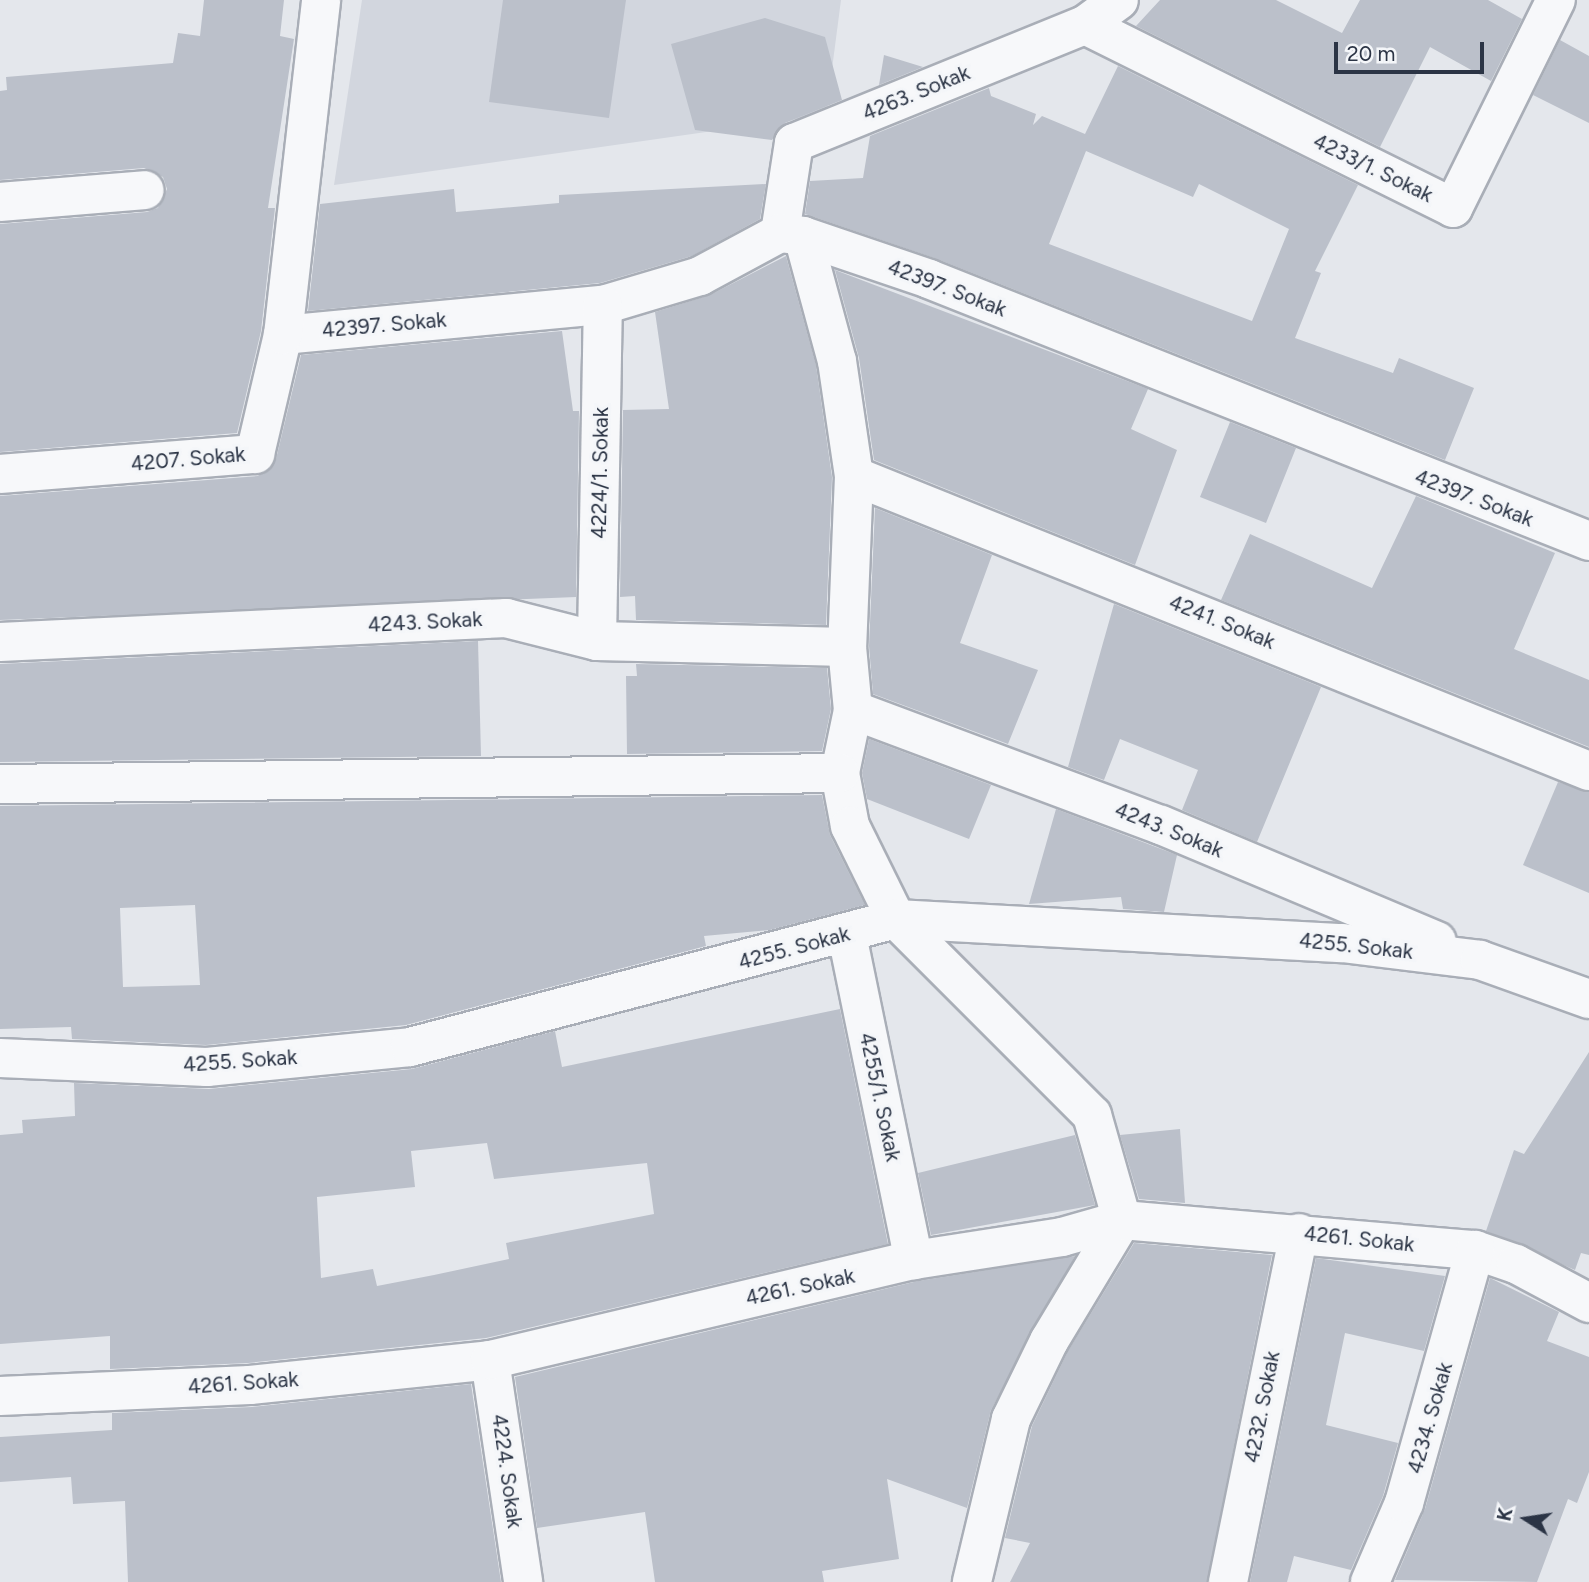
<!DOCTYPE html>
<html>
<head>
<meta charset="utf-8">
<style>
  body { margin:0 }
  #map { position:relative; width:1589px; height:1582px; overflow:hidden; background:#e4e7ec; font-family:Figtree,sans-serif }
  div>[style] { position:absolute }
  .built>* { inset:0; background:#d2d6de }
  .building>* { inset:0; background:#bbc0ca }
  .roads { filter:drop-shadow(2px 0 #a9aeb7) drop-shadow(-2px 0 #a9aeb7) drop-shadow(0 2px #a9aeb7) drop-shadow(0 -2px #a9aeb7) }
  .street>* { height:38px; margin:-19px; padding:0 19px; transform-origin:19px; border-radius:19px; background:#f7f8fa }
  span { translate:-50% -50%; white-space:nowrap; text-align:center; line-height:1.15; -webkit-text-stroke:6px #f4f6f9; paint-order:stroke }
  .street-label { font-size:21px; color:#2b3445 }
  .north { position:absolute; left:1491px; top:1484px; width:70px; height:70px; -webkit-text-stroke:5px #f4f6f9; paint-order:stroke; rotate:282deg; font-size:19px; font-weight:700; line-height:28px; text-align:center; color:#2b3445 }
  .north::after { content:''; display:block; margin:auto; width:24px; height:32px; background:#2b3445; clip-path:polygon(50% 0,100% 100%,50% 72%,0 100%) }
  .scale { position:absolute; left:1334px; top:42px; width:150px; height:32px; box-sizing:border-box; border:4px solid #2b3445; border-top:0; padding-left:9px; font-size:21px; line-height:24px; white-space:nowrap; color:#2b3445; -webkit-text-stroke:5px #f4f6f9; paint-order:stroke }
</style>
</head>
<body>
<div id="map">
  <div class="built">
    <i style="clip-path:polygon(362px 0,841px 0,826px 115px,334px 185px)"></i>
  </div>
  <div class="building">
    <i style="clip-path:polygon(204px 0,284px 0,280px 36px,294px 39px,268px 208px,275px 208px,261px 331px,237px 433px,0 452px,0 224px,147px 212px,158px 208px,167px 189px,163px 177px,144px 168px,0 180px,0 91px,7px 90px,6px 77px,173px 63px,178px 33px,200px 36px)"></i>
    <i style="clip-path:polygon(503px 0,626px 0,609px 118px,489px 102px)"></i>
    <i style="clip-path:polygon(1160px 0,1276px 0,1342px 33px,1360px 0,1488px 0,1522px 19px,1491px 81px,1430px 47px,1380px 147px,1136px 26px)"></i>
    <i style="clip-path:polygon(765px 18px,825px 37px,842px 100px,785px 123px,772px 140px,695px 130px,671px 44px)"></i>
    <i style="clip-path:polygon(1560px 40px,1589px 56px,1589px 123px,1533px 95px)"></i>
    <i style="clip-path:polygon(884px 55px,923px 67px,879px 85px)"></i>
    <i style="clip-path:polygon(evenodd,1118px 66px,1358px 185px,1315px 271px,1321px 273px,1295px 338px,1393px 373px,1399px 358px,1474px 388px,1445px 460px,937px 259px,805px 214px,810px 181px,863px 178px,870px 136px,989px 88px,991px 96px,1036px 114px,1033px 125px,1042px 116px,1085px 134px,1118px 66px,1086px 151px,1193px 197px,1199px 184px,1289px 229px,1252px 321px,1049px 244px,1086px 151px)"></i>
    <i style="clip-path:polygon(766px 184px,760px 219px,692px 256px,600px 283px,308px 311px,320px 204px,454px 189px,456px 212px,559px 203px,559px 195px)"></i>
    <i style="clip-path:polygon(786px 256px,816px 365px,832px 477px,826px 625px,636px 620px,635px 596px,620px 597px,623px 410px,669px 409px,655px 312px,710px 295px)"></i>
    <i style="clip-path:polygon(835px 270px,1148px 389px,1131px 429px,1177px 450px,1135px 565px,874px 460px,859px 358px)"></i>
    <i style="clip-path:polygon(562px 331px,573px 411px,579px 411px,576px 597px,0 620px,0 496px,258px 476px,276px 459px,301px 355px)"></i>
    <i style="clip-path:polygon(1230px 422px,1296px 448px,1266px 523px,1200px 497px)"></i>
    <i style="clip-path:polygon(1416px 496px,1555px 553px,1514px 649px,1589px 680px,1589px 747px,1221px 600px,1250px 534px,1372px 588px)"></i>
    <i style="clip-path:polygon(875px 508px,992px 555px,960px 643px,1038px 670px,1008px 744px,873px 694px,869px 646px)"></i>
    <i style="clip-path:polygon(1114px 604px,1321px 687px,1257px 842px,1182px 810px,1198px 770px,1120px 739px,1104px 780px,1068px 767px)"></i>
    <i style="clip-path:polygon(478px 641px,481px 756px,0 762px,0 664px)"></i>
    <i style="clip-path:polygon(636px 664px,827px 668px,831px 709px,822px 751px,627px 754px,626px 676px,637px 676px)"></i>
    <i style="clip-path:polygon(869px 739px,991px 785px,969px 839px,867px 799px,862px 773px)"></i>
    <i style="clip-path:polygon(1558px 782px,1589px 792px,1589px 893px,1523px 865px)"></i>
    <i style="clip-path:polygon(evenodd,822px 795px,830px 835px,865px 905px,770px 930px,704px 936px,706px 946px,406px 1025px,206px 1045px,72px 1039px,71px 1027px,0 1029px,0 806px,822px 795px,195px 905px,200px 985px,123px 987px,120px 908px,195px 905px)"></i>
    <i style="clip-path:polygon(1056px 809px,1177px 855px,1164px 912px,1123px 909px,1121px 897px,1029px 904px)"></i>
    <i style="clip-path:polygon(evenodd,840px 1009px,888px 1244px,486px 1338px,248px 1363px,110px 1369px,110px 1336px,0 1344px,0 1135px,23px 1133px,22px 1120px,75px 1116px,74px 1083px,209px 1089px,412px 1069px,555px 1031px,562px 1067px,840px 1009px,487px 1143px,494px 1179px,647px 1163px,654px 1214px,506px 1243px,509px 1259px,434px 1275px,377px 1286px,373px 1269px,321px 1278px,317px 1197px,415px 1187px,411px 1151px,487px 1143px)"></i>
    <i style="clip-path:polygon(1589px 1052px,1589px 1255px,1581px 1253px,1575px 1270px,1486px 1231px,1514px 1150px,1524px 1154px)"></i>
    <i style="clip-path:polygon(1180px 1129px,1185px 1203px,1139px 1199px,1120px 1135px)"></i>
    <i style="clip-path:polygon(1075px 1135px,1095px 1205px,931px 1235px,918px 1173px)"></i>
    <i style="clip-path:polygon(1134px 1243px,1272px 1255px,1207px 1582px,1010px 1582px,1030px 1543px,1005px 1538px,1032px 1426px,1068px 1351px)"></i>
    <i style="clip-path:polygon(1075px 1256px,991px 1410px,967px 1508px,887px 1479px,899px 1559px,822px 1571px,824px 1582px,655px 1582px,645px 1512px,537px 1528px,515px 1377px,918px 1281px)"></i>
    <i style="clip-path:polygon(1316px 1258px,1445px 1276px,1424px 1351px,1345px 1333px,1326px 1425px,1398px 1443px,1383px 1496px,1351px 1570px,1294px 1556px,1287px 1582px,1250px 1582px)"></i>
    <i style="clip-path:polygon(1490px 1278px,1559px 1312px,1547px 1341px,1589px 1357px,1589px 1472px,1577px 1503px,1568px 1499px,1537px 1582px,1395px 1580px,1425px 1509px)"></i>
    <i style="clip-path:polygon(471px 1384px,501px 1582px,128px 1582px,125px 1501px,73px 1504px,71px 1477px,0 1482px,0 1437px,112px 1430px,112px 1413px,252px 1407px)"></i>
  </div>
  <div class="roads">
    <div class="street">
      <i style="left:1085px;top:25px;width:411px;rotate:26.4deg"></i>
      <i style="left:1453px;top:208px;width:232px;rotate:-63.7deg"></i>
      <i style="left:0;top:202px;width:145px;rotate:-4.7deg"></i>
      <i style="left:780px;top:233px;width:91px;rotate:-81.2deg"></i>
      <i style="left:794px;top:143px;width:314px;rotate:-22.1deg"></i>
      <i style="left:1085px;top:25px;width:42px;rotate:-36.3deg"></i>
      <i style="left:803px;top:236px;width:130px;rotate:74.8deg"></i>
      <i style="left:837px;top:361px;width:116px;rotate:81.6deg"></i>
      <i style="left:854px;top:476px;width:171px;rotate:92.3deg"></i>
      <i style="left:847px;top:647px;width:63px;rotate:84.6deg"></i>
      <i style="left:853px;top:710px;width:64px;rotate:101.7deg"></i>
      <i style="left:840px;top:773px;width:54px;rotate:79.3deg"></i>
      <i style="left:850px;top:826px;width:104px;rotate:63.7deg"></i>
      <i style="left:896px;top:919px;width:277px;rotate:45deg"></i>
      <i style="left:1092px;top:1115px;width:109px;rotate:74.1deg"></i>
      <i style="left:1122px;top:1220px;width:141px;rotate:121.1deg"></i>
      <i style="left:1049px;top:1341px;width:87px;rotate:116deg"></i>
      <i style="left:1011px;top:1419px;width:168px;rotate:103.5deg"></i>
      <i style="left:283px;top:335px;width:321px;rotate:-5.4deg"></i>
      <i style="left:603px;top:305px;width:101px;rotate:-16.6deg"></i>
      <i style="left:700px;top:276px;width:91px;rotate:-28.3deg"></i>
      <i style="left:780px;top:233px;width:23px;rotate:7deg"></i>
      <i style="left:803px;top:236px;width:133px;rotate:18.8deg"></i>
      <i style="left:929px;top:279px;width:710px;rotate:21.65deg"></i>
      <i style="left:0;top:474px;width:256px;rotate:-4.5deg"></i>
      <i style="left:255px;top:454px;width:122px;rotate:-76.8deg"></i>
      <i style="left:283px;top:335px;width:337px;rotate:-83.5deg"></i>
      <i style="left:854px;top:476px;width:792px;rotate:21.87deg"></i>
      <i style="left:597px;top:641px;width:336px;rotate:-89deg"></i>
      <i style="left:0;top:642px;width:507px;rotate:-2.72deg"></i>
      <i style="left:506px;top:618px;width:94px;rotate:14.2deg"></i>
      <i style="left:597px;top:641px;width:250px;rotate:1.4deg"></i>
      <i style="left:853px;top:710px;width:329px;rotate:20.5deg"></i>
      <i style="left:1161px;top:825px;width:299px;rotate:22.8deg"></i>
      <i style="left:0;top:784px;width:840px;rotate:-0.75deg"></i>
      <i style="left:847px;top:935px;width:332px;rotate:78.4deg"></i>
      <i style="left:0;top:1058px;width:207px;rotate:2.5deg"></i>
      <i style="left:207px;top:1067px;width:204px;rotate:-5.6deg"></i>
      <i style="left:410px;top:1047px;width:503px;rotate:-14.76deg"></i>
      <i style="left:896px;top:919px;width:447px;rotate:3.1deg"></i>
      <i style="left:1342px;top:943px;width:139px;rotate:7deg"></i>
      <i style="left:1480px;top:960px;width:116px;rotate:19.7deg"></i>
      <i style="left:490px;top:1360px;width:224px;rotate:81.5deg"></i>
      <i style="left:0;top:1396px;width:250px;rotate:-2.5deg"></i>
      <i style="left:250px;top:1385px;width:241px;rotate:-5.9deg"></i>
      <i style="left:490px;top:1360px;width:436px;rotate:-13.3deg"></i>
      <i style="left:914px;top:1260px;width:150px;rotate:-8.8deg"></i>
      <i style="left:1062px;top:1237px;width:62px;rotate:-15.8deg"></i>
      <i style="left:1122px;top:1220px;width:354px;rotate:4.9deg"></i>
      <i style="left:1475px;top:1250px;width:43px;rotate:18.9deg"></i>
      <i style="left:1516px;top:1264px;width:83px;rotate:28.1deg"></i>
      <i style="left:1228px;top:1582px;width:356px;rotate:-78.5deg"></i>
      <i style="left:1370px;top:1582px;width:86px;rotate:-66.7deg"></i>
      <i style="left:1404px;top:1503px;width:263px;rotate:-74.3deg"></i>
    </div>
  </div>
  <div class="street-label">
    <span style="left:916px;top:93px;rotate:-22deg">4263. Sokak</span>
    <span style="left:1373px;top:168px;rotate:26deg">4233/1. Sokak</span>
    <span style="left:947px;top:288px;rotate:21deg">42397. Sokak</span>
    <span style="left:384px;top:325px;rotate:-5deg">42397. Sokak</span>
    <span style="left:188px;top:459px;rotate:-5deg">4207. Sokak</span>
    <span style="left:600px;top:473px;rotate:-89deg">4224/1. Sokak</span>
    <span style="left:1474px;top:498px;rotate:21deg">42397. Sokak</span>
    <span style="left:425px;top:622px;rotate:-3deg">4243. Sokak</span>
    <span style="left:1222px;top:622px;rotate:22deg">4241. Sokak</span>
    <span style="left:1169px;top:830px;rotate:22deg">4243. Sokak</span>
    <span style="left:1356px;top:946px;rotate:6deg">4255. Sokak</span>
    <span style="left:794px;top:948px;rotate:-15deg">4255. Sokak</span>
    <span style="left:240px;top:1061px;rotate:-4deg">4255. Sokak</span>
    <span style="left:880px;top:1097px;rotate:78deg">4255/1. Sokak</span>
    <span style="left:1359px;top:1239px;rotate:6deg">4261. Sokak</span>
    <span style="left:800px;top:1287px;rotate:-12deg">4261. Sokak</span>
    <span style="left:243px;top:1383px;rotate:-4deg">4261. Sokak</span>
    <span style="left:1262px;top:1407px;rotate:-79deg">4232. Sokak</span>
    <span style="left:1430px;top:1418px;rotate:-74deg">4234. Sokak</span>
    <span style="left:507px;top:1471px;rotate:82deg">4224. Sokak</span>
  </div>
  <div class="north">K</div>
  <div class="scale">20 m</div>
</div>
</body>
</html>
